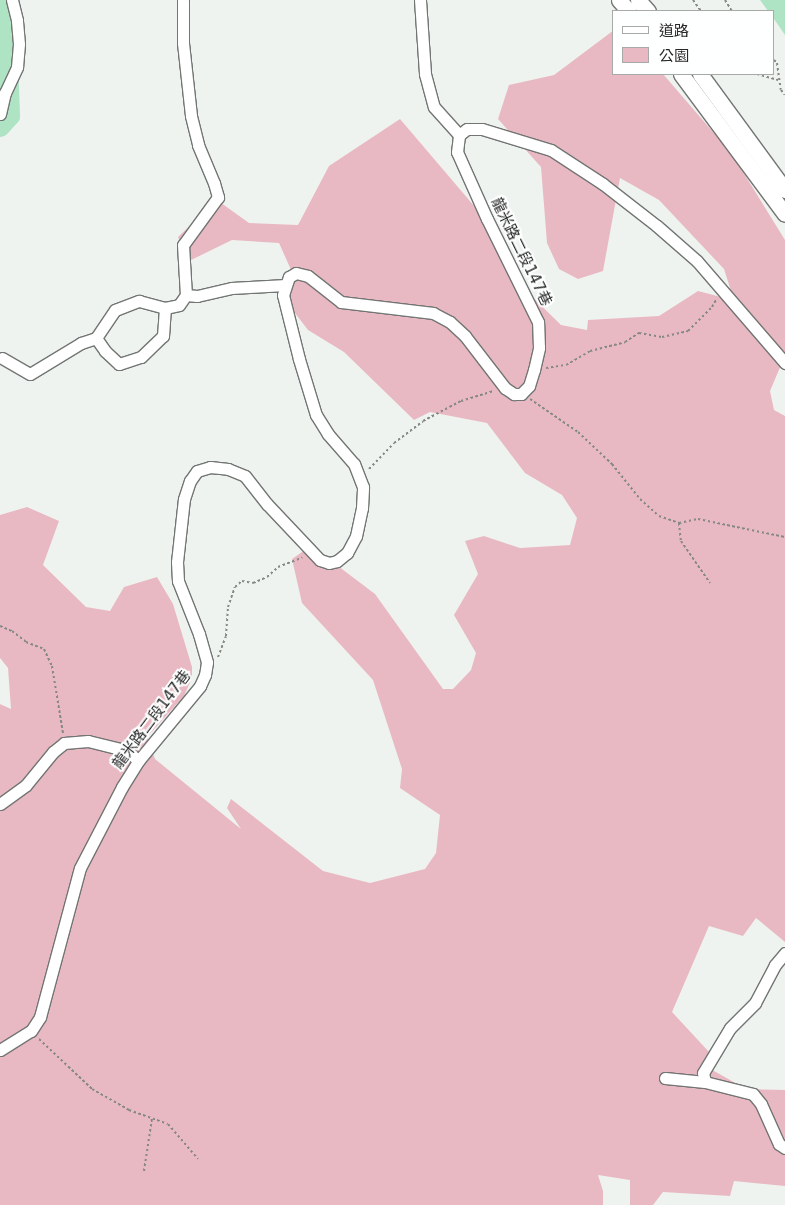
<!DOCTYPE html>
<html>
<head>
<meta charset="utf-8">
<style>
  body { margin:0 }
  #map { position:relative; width:785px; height:1205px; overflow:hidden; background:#eff3f0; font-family:"DejaVu Sans","Noto Sans TC",sans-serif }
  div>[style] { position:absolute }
  .green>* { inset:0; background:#e9b9c3 }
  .water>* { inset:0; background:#aee3c4 }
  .river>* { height:20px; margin:-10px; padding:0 10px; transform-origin:10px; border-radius:10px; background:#aee3c4 }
  .path>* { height:2px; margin-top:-1px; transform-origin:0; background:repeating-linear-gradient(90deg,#868886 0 2.5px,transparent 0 5px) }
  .roads { filter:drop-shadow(1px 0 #727573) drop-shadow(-1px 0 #727573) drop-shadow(0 1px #727573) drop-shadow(0 -1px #727573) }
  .minor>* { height:11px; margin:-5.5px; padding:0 5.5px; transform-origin:5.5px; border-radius:5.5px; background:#fff }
  .major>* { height:15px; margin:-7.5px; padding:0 7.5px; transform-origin:7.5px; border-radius:7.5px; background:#fff }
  span { translate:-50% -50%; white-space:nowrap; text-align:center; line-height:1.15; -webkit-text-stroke:4px #feffff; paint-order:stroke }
  .street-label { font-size:15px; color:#272827 }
  .legend { position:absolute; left:612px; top:10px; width:162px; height:65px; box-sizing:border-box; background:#feffff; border:1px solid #a8a9a9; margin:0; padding:6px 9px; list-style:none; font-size:15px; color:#272827 }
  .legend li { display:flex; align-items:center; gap:10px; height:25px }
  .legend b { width:25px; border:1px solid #a8a9a9 }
</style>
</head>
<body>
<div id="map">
  <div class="green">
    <i style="clip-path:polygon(0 0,16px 0,19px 52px,0 95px)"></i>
    <i style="clip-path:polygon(614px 30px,614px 74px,663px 74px,732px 154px,785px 240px,785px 364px,781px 365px,770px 391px,774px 410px,785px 416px,785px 942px,756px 918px,743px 936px,709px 926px,672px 1012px,710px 1053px,707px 1067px,746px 1089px,785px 1090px,785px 1186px,734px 1181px,730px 1196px,663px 1192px,653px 1205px,630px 1205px,630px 1180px,598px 1175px,603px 1191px,603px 1205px,0 1205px,0 704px,11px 709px,8px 668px,0 658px,0 515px,27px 507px,59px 521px,43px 565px,86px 607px,110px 611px,124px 587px,157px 577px,173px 604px,192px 667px,192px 678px,184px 696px,147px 737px,155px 759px,241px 829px,227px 808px,231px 799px,323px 871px,370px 883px,425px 869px,436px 853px,440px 815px,400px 788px,402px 769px,373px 680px,302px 603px,292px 559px,305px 550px,330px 560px,375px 594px,443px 689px,453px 689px,471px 670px,476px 653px,454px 615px,478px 574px,465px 541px,484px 536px,520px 548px,570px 545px,577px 518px,562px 495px,525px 473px,487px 423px,430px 412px,414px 420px,344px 352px,308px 330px,285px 300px,292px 272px,279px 243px,232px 240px,189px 261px,178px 237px,217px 200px,249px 223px,298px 225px,329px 166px,400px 119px,475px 207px,509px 274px,561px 325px,587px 330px,588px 320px,659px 316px,698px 291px,725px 298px,731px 291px,724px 269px,659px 200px,620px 178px,603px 271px,578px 279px,559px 269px,547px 243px,541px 167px,498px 119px,509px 85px,554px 75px)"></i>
  </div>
  <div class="water">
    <i style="clip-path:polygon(760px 0,785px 0,785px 35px,774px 19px,774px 11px,768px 11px)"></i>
  </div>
  <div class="river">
    <i style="left:0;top:127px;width:15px;rotate:-48deg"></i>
    <i style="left:10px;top:116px;width:116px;rotate:-92deg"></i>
  </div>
  <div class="path">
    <i style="left:693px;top:0;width:14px;rotate:54deg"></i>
    <i style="left:725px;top:0;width:13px;rotate:58deg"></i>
    <i style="left:774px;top:60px;width:4px;rotate:45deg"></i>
    <i style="left:777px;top:63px;width:27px;rotate:82deg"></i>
    <i style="left:781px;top:90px;width:6px;rotate:51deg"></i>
    <i style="left:757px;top:74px;width:22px;rotate:16deg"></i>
    <i style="left:546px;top:368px;width:20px;rotate:-9deg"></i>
    <i style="left:566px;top:365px;width:28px;rotate:-30deg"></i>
    <i style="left:590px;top:351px;width:36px;rotate:-14deg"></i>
    <i style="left:625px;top:342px;width:17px;rotate:-33deg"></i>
    <i style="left:639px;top:333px;width:23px;rotate:10deg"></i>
    <i style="left:662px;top:337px;width:27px;rotate:-13deg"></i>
    <i style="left:688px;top:331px;width:34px;rotate:-45deg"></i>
    <i style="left:712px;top:307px;width:8px;rotate:-60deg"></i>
    <i style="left:530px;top:399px;width:58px;rotate:34.5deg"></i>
    <i style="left:578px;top:432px;width:47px;rotate:43.3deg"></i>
    <i style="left:612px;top:464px;width:45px;rotate:51.3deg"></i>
    <i style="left:640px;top:499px;width:25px;rotate:42deg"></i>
    <i style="left:659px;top:516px;width:21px;rotate:19deg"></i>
    <i style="left:679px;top:523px;width:19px;rotate:-12deg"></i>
    <i style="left:698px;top:519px;width:89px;rotate:11.7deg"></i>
    <i style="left:369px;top:469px;width:36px;rotate:-46deg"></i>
    <i style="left:394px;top:443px;width:36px;rotate:-37deg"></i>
    <i style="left:423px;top:421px;width:43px;rotate:-27.8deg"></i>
    <i style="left:461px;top:401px;width:34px;rotate:-17deg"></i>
    <i style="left:679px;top:523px;width:18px;rotate:84deg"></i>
    <i style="left:681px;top:541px;width:51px;rotate:55.4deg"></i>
    <i style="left:0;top:626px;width:13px;rotate:23deg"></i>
    <i style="left:12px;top:631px;width:18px;rotate:38deg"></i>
    <i style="left:26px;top:642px;width:19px;rotate:21deg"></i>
    <i style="left:44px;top:649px;width:19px;rotate:65deg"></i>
    <i style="left:52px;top:666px;width:68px;rotate:80.7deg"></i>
    <i style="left:218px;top:657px;width:22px;rotate:-69deg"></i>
    <i style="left:226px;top:636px;width:29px;rotate:-86deg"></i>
    <i style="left:228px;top:607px;width:21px;rotate:-71deg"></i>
    <i style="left:235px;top:587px;width:9px;rotate:-41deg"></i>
    <i style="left:242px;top:581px;width:11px;rotate:10deg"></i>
    <i style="left:253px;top:583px;width:15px;rotate:-23deg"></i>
    <i style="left:267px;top:577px;width:15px;rotate:-42deg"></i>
    <i style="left:278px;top:567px;width:26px;rotate:-21deg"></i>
    <i style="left:39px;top:1039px;width:73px;rotate:43.3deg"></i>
    <i style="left:92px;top:1089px;width:43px;rotate:29.6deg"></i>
    <i style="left:129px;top:1110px;width:41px;rotate:19.7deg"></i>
    <i style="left:168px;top:1124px;width:46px;rotate:49.4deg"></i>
    <i style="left:144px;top:1171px;width:54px;rotate:-81.4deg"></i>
  </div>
  <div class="roads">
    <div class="minor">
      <i style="left:183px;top:0;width:43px;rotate:90deg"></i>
      <i style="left:183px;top:43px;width:73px;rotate:83.7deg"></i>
      <i style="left:191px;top:116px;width:30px;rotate:76deg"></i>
      <i style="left:198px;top:145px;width:41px;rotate:67.2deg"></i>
      <i style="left:214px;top:183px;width:15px;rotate:74deg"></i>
      <i style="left:218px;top:197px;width:59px;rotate:126.1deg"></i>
      <i style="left:183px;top:245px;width:50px;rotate:86.6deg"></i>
      <i style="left:186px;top:295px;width:11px;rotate:5deg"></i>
      <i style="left:197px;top:296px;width:36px;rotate:-13deg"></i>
      <i style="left:232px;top:288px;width:53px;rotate:-3.2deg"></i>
      <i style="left:420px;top:0;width:74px;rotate:86.1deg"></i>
      <i style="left:425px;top:74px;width:34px;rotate:75deg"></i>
      <i style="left:434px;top:107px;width:38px;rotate:48deg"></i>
      <i style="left:0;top:114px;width:22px;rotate:-77deg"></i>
      <i style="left:5px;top:93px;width:29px;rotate:-65deg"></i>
      <i style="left:17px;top:67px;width:23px;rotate:-85deg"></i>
      <i style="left:19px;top:44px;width:24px;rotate:-95deg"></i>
      <i style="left:17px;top:20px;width:21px;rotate:-104deg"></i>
      <i style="left:96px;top:338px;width:16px;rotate:55deg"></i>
      <i style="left:105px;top:351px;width:19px;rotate:43deg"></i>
      <i style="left:119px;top:364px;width:23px;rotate:-18deg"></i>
      <i style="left:141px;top:357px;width:30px;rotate:-44deg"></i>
      <i style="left:163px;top:336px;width:28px;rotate:-86deg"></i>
      <i style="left:2px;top:358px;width:32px;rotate:30deg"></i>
      <i style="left:30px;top:374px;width:60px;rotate:-31.3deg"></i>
      <i style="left:81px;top:343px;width:16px;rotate:-18deg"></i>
      <i style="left:96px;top:338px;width:34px;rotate:-56deg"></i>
      <i style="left:115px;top:310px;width:26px;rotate:-21deg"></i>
      <i style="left:139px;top:301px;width:27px;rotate:15deg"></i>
      <i style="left:165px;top:308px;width:14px;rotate:-12deg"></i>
      <i style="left:179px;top:305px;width:12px;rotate:-55deg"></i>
      <i style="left:0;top:804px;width:32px;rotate:-36deg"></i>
      <i style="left:26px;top:785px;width:43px;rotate:-50.7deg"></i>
      <i style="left:53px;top:752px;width:14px;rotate:-39deg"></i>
      <i style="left:64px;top:743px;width:24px;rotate:-5deg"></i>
      <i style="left:88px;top:741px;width:37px;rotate:14deg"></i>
      <i style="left:124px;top:750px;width:18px;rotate:34deg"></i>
      <i style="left:785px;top:953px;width:16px;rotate:130deg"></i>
      <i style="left:775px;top:965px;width:43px;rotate:117.8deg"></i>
      <i style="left:755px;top:1003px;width:35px;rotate:135deg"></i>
      <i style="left:730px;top:1028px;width:52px;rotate:121deg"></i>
      <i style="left:703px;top:1073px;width:9px;rotate:77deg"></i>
      <i style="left:705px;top:1082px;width:49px;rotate:14deg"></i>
      <i style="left:753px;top:1094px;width:13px;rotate:51deg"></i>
      <i style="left:761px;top:1104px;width:44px;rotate:65.8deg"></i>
      <i style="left:779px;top:1144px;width:7px;rotate:34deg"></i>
      <i style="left:0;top:1050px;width:36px;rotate:-32deg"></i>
      <i style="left:31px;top:1031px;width:17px;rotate:-57deg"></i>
      <i style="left:40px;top:1017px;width:154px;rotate:-75deg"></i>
      <i style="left:80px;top:868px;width:91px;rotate:-62.6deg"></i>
      <i style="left:122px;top:787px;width:32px;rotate:-58deg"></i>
      <i style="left:139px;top:760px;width:96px;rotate:-50.5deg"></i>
      <i style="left:200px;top:686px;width:12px;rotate:-66deg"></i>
      <i style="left:205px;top:675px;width:13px;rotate:-81deg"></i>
      <i style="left:207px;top:662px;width:29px;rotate:-106deg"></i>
      <i style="left:199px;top:634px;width:57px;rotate:-111.6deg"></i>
      <i style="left:178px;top:581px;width:19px;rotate:-93deg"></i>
      <i style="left:177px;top:562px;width:63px;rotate:-83.7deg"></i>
      <i style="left:184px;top:499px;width:19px;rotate:-72deg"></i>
      <i style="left:190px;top:481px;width:12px;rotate:-55deg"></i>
      <i style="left:197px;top:471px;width:14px;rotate:-17deg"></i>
      <i style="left:210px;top:467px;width:18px;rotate:6deg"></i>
      <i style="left:228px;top:469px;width:18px;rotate:22deg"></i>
      <i style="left:245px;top:476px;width:36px;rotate:52deg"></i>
      <i style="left:267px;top:504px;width:77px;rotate:46.6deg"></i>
      <i style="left:320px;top:560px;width:9px;rotate:18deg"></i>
      <i style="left:329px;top:563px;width:8px;rotate:-14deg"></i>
      <i style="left:337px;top:561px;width:13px;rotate:-39deg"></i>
      <i style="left:347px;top:553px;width:19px;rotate:-62deg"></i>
      <i style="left:356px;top:536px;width:29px;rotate:-78deg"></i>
      <i style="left:362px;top:508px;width:21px;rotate:-87deg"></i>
      <i style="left:363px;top:487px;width:25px;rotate:-111deg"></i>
      <i style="left:354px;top:464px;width:40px;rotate:-131deg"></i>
      <i style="left:328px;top:434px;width:22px;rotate:-122deg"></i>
      <i style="left:316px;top:415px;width:59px;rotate:-106.9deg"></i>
      <i style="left:299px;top:359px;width:66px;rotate:-104deg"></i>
      <i style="left:283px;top:295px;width:19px;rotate:-72deg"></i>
      <i style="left:289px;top:277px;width:8px;rotate:-30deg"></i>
      <i style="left:296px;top:273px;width:12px;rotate:14deg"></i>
      <i style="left:308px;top:276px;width:42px;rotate:38.2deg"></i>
      <i style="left:341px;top:302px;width:93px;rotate:6.8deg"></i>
      <i style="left:433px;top:313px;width:19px;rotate:28deg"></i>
      <i style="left:450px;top:322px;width:21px;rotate:43deg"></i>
      <i style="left:465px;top:336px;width:66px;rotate:52.4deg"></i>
      <i style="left:505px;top:388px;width:11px;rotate:34deg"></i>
      <i style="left:514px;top:394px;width:7px"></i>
      <i style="left:521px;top:394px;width:11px;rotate:-45deg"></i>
      <i style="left:529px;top:386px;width:17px;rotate:-73deg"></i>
      <i style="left:534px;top:370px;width:23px;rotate:-77deg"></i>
      <i style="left:539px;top:348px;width:26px;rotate:-92deg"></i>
      <i style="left:538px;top:322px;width:115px;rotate:-116.3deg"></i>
      <i style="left:487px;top:219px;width:73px;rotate:-114.1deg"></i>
      <i style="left:457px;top:152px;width:17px;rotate:-83deg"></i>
      <i style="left:459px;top:135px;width:10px;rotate:-37deg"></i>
      <i style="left:467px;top:129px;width:15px"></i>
      <i style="left:482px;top:129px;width:72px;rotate:16.9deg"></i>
      <i style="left:551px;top:150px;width:62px;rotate:33.2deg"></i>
      <i style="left:603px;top:184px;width:68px;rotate:37.9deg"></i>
      <i style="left:657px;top:226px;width:53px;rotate:41.2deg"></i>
      <i style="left:697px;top:261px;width:135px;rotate:49.2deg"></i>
      <i style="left:665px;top:1078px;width:40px;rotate:5.7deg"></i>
    </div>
    <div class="major">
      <i style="left:619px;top:0;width:15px;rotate:48deg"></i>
      <i style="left:638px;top:0;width:15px;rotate:48deg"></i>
      <i style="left:681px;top:74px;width:174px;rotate:53.4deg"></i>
      <i style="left:700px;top:74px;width:144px;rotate:53.8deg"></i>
    </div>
  </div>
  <div class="street-label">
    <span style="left:521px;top:252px;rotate:64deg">龍米路二段147巷</span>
    <span style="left:152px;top:720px;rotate:-53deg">龍米路二段147巷</span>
  </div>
  <ul class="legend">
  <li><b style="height:6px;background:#fff"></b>道路</li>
  <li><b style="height:14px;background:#e9b9c3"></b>公園</li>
  </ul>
</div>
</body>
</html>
